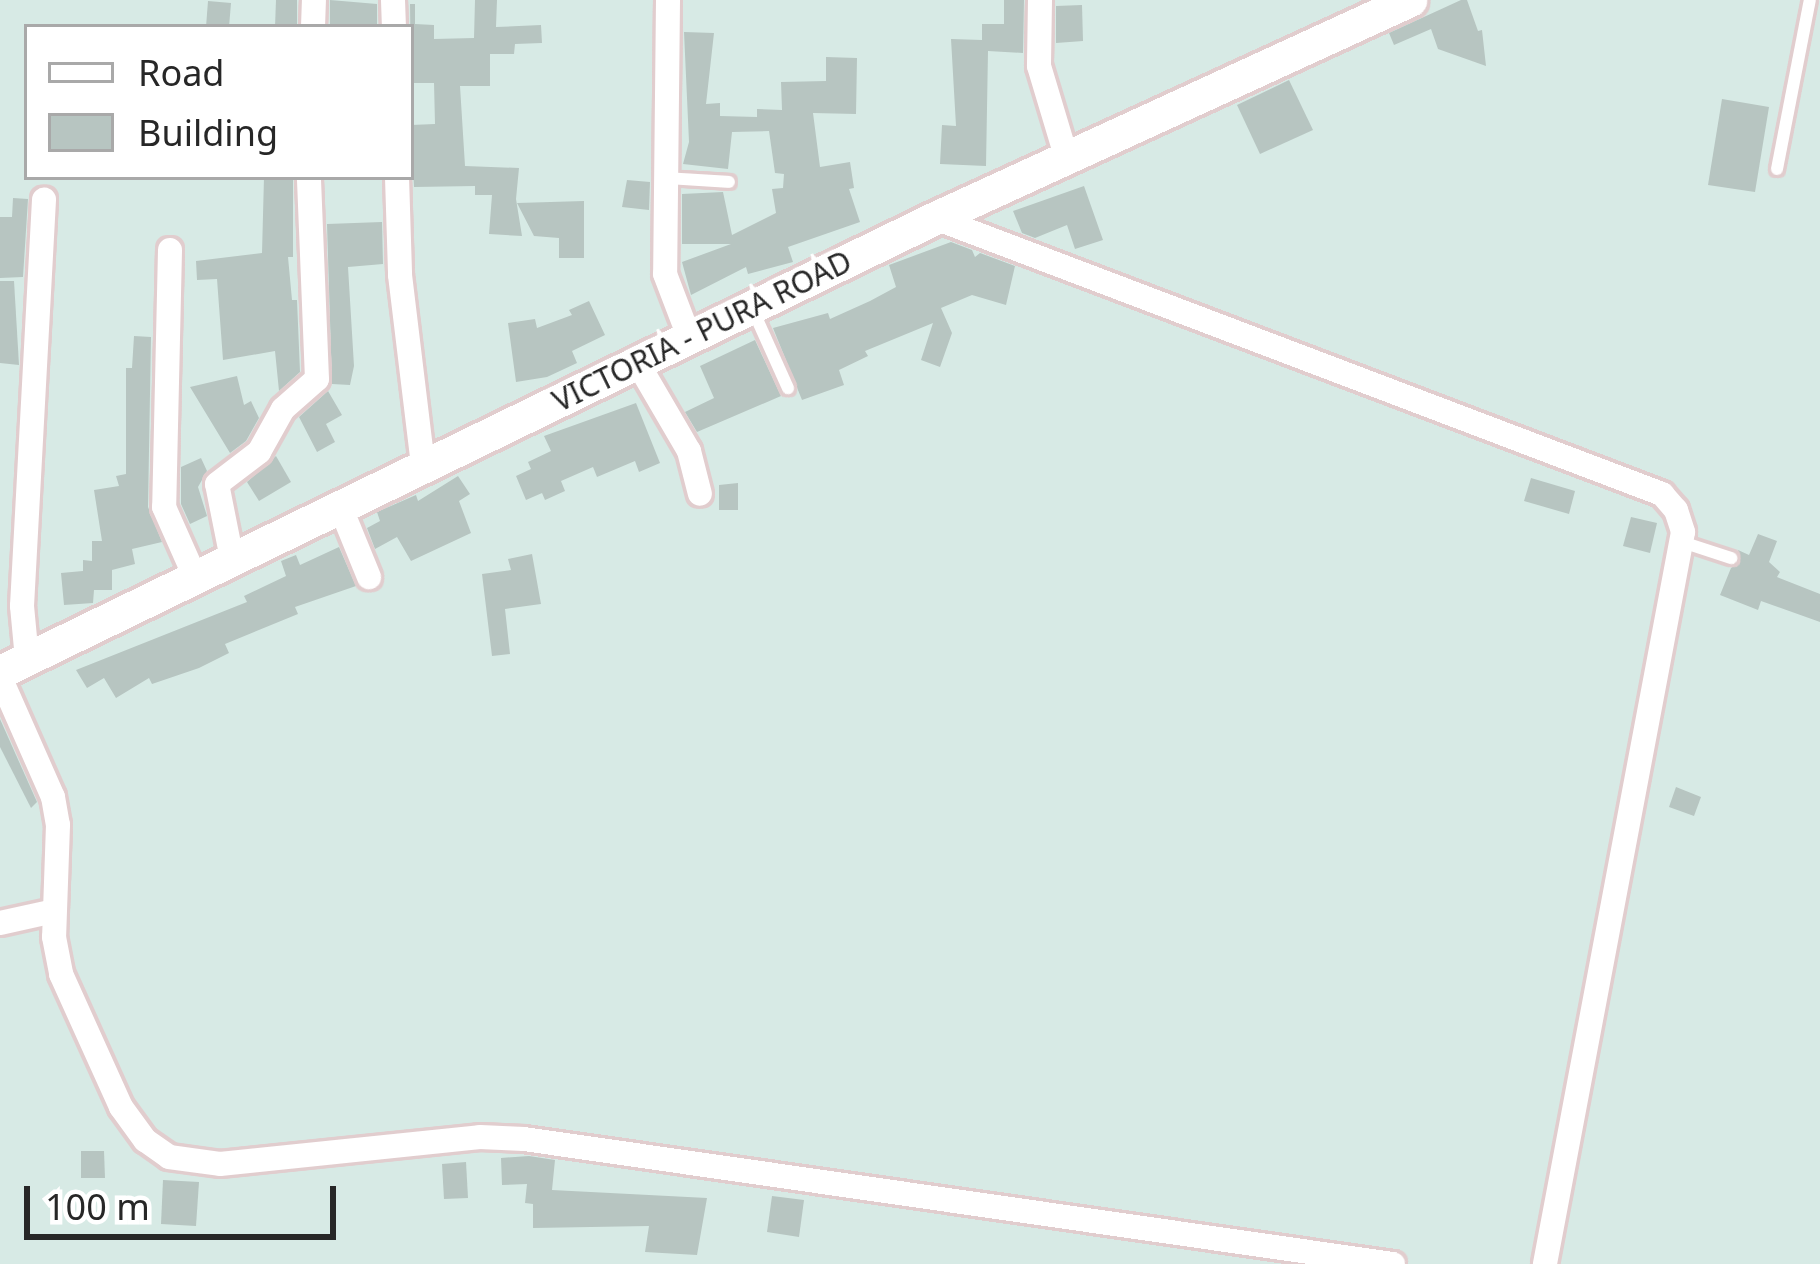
<!DOCTYPE html>
<html>
<head>
<meta charset="utf-8">
<style>
  body { margin:0 }
  #map { position:relative; width:1820px; height:1264px; overflow:hidden; background:#d7eae5; font-family:"Noto Sans",sans-serif }
  div>[style] { position:absolute }
  .building>* { inset:0; background:#b7c5c1 }
  .roads { filter:drop-shadow(3px 0 #e1cdce) drop-shadow(-3px 0 #e1cdce) drop-shadow(0 3px #e1cdce) drop-shadow(0 -3px #e1cdce) }
  .service>* { height:12px; margin:-6px; padding:0 6px; transform-origin:6px; border-radius:6px; background:#fff }
  .minor>* { height:24px; margin:-12px; padding:0 12px; transform-origin:12px; border-radius:12px; background:#fff }
  .secondary>* { height:33px; margin:-16.5px; padding:0 16.5px; transform-origin:16.5px; border-radius:16.5px; background:#fff }
  span { translate:-50% -50%; white-space:nowrap; text-align:center; line-height:1.15; -webkit-text-stroke:9px #fff; paint-order:stroke }
  .street-label { font-size:30px; color:#272727 }
  .legend { position:absolute; left:24px; top:24px; width:390px; height:156px; box-sizing:border-box; background:#fff; border:3px solid #a9a9a9; margin:0; padding:15px 21px; list-style:none; font-size:36px; color:#272727 }
  .legend li { display:flex; align-items:center; gap:24px; height:60px }
  .legend b { width:60px; border:3px solid #a9a9a9 }
  .scale { position:absolute; left:24px; top:1186px; width:312px; height:54px; box-sizing:border-box; border:6px solid #272727; border-top:0; padding-left:15px; font-size:36px; line-height:42px; white-space:nowrap; color:#272727; -webkit-text-stroke:9px #fff; paint-order:stroke }
</style>
</head>
<body>
<div id="map">
  <div class="building">
    <i style="clip-path:polygon(276px 0,297px 0,297px 27px,275px 27px)"></i>
    <i style="clip-path:polygon(330px 0,377px 4px,377px 27px,330px 27px)"></i>
    <i style="clip-path:polygon(475px 0,497px 0,496px 27px,541px 25px,542px 43px,515px 44px,514px 54px,490px 54px,490px 86px,460px 86px,465px 166px,519px 168px,516px 199px,522px 236px,489px 234px,492px 195px,475px 195px,475px 186px,414px 187px,411px 125px,435px 124px,434px 83px,411px 83px,410px 4px,415px 4px,415px 24px,434px 25px,434px 39px,474px 38px)"></i>
    <i style="clip-path:polygon(1004px 0,1024px 0,1023px 53px,988px 51px,986px 166px,940px 164px,942px 125px,956px 126px,951px 39px,982px 40px,982px 24px,1004px 24px)"></i>
    <i style="clip-path:polygon(1461px 0,1467px 0,1478px 31px,1482px 30px,1486px 66px,1438px 49px,1431px 29px,1394px 45px,1389px 33px)"></i>
    <i style="clip-path:polygon(208px 1px,231px 3px,229px 27px,206px 27px)"></i>
    <i style="clip-path:polygon(1082px 5px,1083px 41px,1056px 43px,1056px 6px)"></i>
    <i style="clip-path:polygon(684px 32px,714px 33px,706px 104px,720px 103px,720px 116px,757px 117px,757px 109px,782px 110px,781px 82px,826px 81px,826px 57px,857px 58px,856px 114px,813px 113px,820px 167px,850px 162px,854px 188px,849px 189px,860px 222px,788px 247px,793px 262px,748px 274px,746px 267px,691px 295px,682px 262px,731px 244px,682px 244px,682px 194px,723px 192px,732px 235px,776px 213px,772px 189px,783px 188px,784px 174px,775px 173px,769px 131px,732px 132px,728px 169px,683px 164px,689px 142px)"></i>
    <i style="clip-path:polygon(1289px 80px,1313px 130px,1260px 154px,1237px 105px)"></i>
    <i style="clip-path:polygon(1722px 99px,1769px 107px,1755px 192px,1708px 185px)"></i>
    <i style="clip-path:polygon(264px 177px,293px 177px,293px 257px,288px 257px,292px 300px,297px 300px,300px 372px,279px 391px,275px 351px,223px 360px,217px 279px,197px 280px,196px 261px,262px 253px)"></i>
    <i style="clip-path:polygon(627px 180px,650px 182px,649px 210px,622px 207px)"></i>
    <i style="clip-path:polygon(1084px 186px,1103px 240px,1075px 249px,1067px 225px,1035px 238px,1022px 233px,1013px 211px)"></i>
    <i style="clip-path:polygon(13px 198px,28px 199px,23px 277px,0 278px,0 217px,12px 217px)"></i>
    <i style="clip-path:polygon(584px 201px,584px 258px,559px 258px,559px 238px,534px 236px,517px 203px)"></i>
    <i style="clip-path:polygon(382px 222px,383px 264px,348px 267px,354px 366px,350px 385px,332px 384px,327px 224px)"></i>
    <i style="clip-path:polygon(951px 242px,972px 250px,975px 257px,980px 253px,1015px 266px,1006px 305px,972px 295px,941px 308px,952px 333px,940px 367px,921px 360px,933px 323px,865px 351px,868px 356px,839px 370px,844px 385px,802px 400px,773px 328px,828px 313px,830px 319px,870px 301px,896px 287px,889px 265px)"></i>
    <i style="clip-path:polygon(0 281px,14px 281px,19px 365px,0 363px)"></i>
    <i style="clip-path:polygon(589px 301px,605px 335px,572px 351px,577px 363px,547px 377px,516px 382px,508px 323px,535px 319px,537px 328px,572px 315px,569px 310px)"></i>
    <i style="clip-path:polygon(134px 336px,151px 337px,148px 507px,162px 542px,132px 549px,135px 564px,112px 570px,112px 590px,94px 590px,93px 603px,64px 605px,61px 573px,83px 571px,83px 560px,92px 561px,92px 541px,102px 541px,94px 490px,119px 486px,116px 476px,126px 474px,126px 368px,132px 368px)"></i>
    <i style="clip-path:polygon(755px 340px,781px 396px,697px 432px,685px 412px,714px 398px,700px 366px)"></i>
    <i style="clip-path:polygon(237px 376px,244px 405px,251px 401px,259px 418px,246px 441px,230px 453px,190px 387px)"></i>
    <i style="clip-path:polygon(328px 391px,342px 415px,326px 424px,335px 442px,317px 452px,299px 417px)"></i>
    <i style="clip-path:polygon(636px 403px,660px 463px,639px 472px,635px 461px,597px 477px,593px 467px,561px 481px,565px 491px,545px 500px,542px 493px,526px 500px,516px 476px,531px 469px,528px 462px,551px 451px,544px 436px)"></i>
    <i style="clip-path:polygon(276px 456px,291px 482px,259px 501px,247px 482px)"></i>
    <i style="clip-path:polygon(201px 458px,207px 471px,198px 487px,207px 516px,190px 524px,181px 504px,181px 467px)"></i>
    <i style="clip-path:polygon(458px 476px,470px 494px,459px 501px,471px 533px,411px 561px,397px 537px,375px 549px,367px 528px,380px 521px,377px 512px,416px 495px,418px 501px)"></i>
    <i style="clip-path:polygon(1531px 478px,1575px 491px,1569px 514px,1524px 501px)"></i>
    <i style="clip-path:polygon(738px 483px,738px 510px,719px 510px,719px 485px)"></i>
    <i style="clip-path:polygon(1631px 517px,1657px 523px,1650px 553px,1623px 546px)"></i>
    <i style="clip-path:polygon(1758px 534px,1777px 541px,1769px 562px,1780px 572px,1777px 577px,1820px 594px,1820px 622px,1761px 601px,1758px 610px,1720px 595px,1731px 568px,1740px 562px,1738px 550px,1749px 555px)"></i>
    <i style="clip-path:polygon(339px 547px,356px 586px,295px 607px,298px 614px,225px 644px,229px 653px,199px 668px,152px 684px,149px 678px,116px 698px,104px 678px,87px 688px,76px 670px,247px 602px,244px 596px,286px 576px,281px 561px,296px 555px,300px 565px)"></i>
    <i style="clip-path:polygon(532px 554px,541px 604px,505px 609px,510px 654px,492px 656px,482px 574px,511px 570px,508px 559px)"></i>
    <i style="clip-path:polygon(0 719px,37px 802px,31px 808px,0 747px)"></i>
    <i style="clip-path:polygon(1676px 787px,1701px 797px,1694px 816px,1669px 807px)"></i>
    <i style="clip-path:polygon(81px 1151px,104px 1151px,105px 1178px,81px 1178px)"></i>
    <i style="clip-path:polygon(529px 1156px,555px 1160px,552px 1190px,707px 1198px,697px 1255px,645px 1252px,649px 1226px,533px 1228px,533px 1204px,525px 1203px,527px 1184px,502px 1185px,501px 1158px)"></i>
    <i style="clip-path:polygon(466px 1162px,468px 1198px,444px 1199px,442px 1164px)"></i>
    <i style="clip-path:polygon(163px 1180px,199px 1182px,196px 1226px,161px 1224px)"></i>
    <i style="clip-path:polygon(772px 1196px,804px 1200px,799px 1237px,767px 1232px)"></i>
  </div>
  <div class="roads">
    <div class="service">
      <i style="left:1777px;top:169px;width:172px;rotate:-79deg"></i>
      <i style="left:666px;top:178px;width:63px;rotate:3.6deg"></i>
      <i style="left:752px;top:308px;width:88px;rotate:65.8deg"></i>
      <i style="left:1682px;top:542px;width:52px;rotate:18.1deg"></i>
    </div>
    <div class="minor">
      <i style="left:393px;top:0;width:27px;rotate:88deg"></i>
      <i style="left:668px;top:0;width:274px;rotate:90.6deg"></i>
      <i style="left:665px;top:274px;width:67px;rotate:69.1deg"></i>
      <i style="left:1040px;top:0;width:66px;rotate:90.9deg"></i>
      <i style="left:1039px;top:66px;width:94px;rotate:73.3deg"></i>
      <i style="left:313px;top:27px;width:27px;rotate:-88deg"></i>
      <i style="left:397px;top:177px;width:98px;rotate:88.2deg"></i>
      <i style="left:400px;top:275px;width:192px;rotate:83.1deg"></i>
      <i style="left:935px;top:218px;width:778px;rotate:20.79deg"></i>
      <i style="left:1662px;top:494px;width:21px;rotate:49deg"></i>
      <i style="left:1676px;top:510px;width:23px;rotate:72deg"></i>
      <i style="left:1683px;top:532px;width:745px;rotate:100.68deg"></i>
      <i style="left:170px;top:250px;width:257px;rotate:91.3deg"></i>
      <i style="left:164px;top:507px;width:77px;rotate:66.1deg"></i>
      <i style="left:637px;top:362px;width:103px;rotate:59.7deg"></i>
      <i style="left:689px;top:451px;width:44px;rotate:75.7deg"></i>
      <i style="left:340px;top:506px;width:77px;rotate:67.8deg"></i>
      <i style="left:232px;top:559px;width:76px;rotate:-101.3deg"></i>
      <i style="left:217px;top:484px;width:53px;rotate:-37.3deg"></i>
      <i style="left:259px;top:452px;width:49px;rotate:-60.8deg"></i>
      <i style="left:283px;top:409px;width:45px;rotate:-41.4deg"></i>
      <i style="left:317px;top:379px;width:202px;rotate:-92.3deg"></i>
      <i style="left:27px;top:659px;width:53px;rotate:-95.4deg"></i>
      <i style="left:22px;top:606px;width:407px;rotate:-86.9deg"></i>
      <i style="left:0;top:677px;width:131px;rotate:66.2deg"></i>
      <i style="left:53px;top:797px;width:28px;rotate:80deg"></i>
      <i style="left:58px;top:825px;width:112px;rotate:92deg"></i>
      <i style="left:54px;top:937px;width:38px;rotate:79deg"></i>
      <i style="left:61px;top:974px;width:146px;rotate:65.7deg"></i>
      <i style="left:121px;top:1107px;width:41px;rotate:54deg"></i>
      <i style="left:145px;top:1140px;width:29px;rotate:35deg"></i>
      <i style="left:169px;top:1157px;width:51px;rotate:7.8deg"></i>
      <i style="left:220px;top:1164px;width:261px;rotate:-5.9deg"></i>
      <i style="left:480px;top:1137px;width:44px;rotate:2.6deg"></i>
      <i style="left:524px;top:1139px;width:878px;rotate:8.19deg"></i>
      <i style="left:0;top:923px;width:55px;rotate:-12.5deg"></i>
    </div>
    <div class="secondary">
      <i style="left:0;top:672px;width:1039px;rotate:-25.9deg"></i>
      <i style="left:935px;top:218px;width:523px;rotate:-24.65deg"></i>
    </div>
  </div>
  <div class="street-label">
    <span style="left:702px;top:331px;rotate:-26deg">VICTORIA - PURA ROAD</span>
  </div>
  <ul class="legend">
  <li><b style="height:15px;background:#fff"></b>Road</li>
  <li><b style="height:33px;background:#b7c5c1"></b>Building</li>
  </ul>
  <div class="scale">100 m</div>
</div>
</body>
</html>
